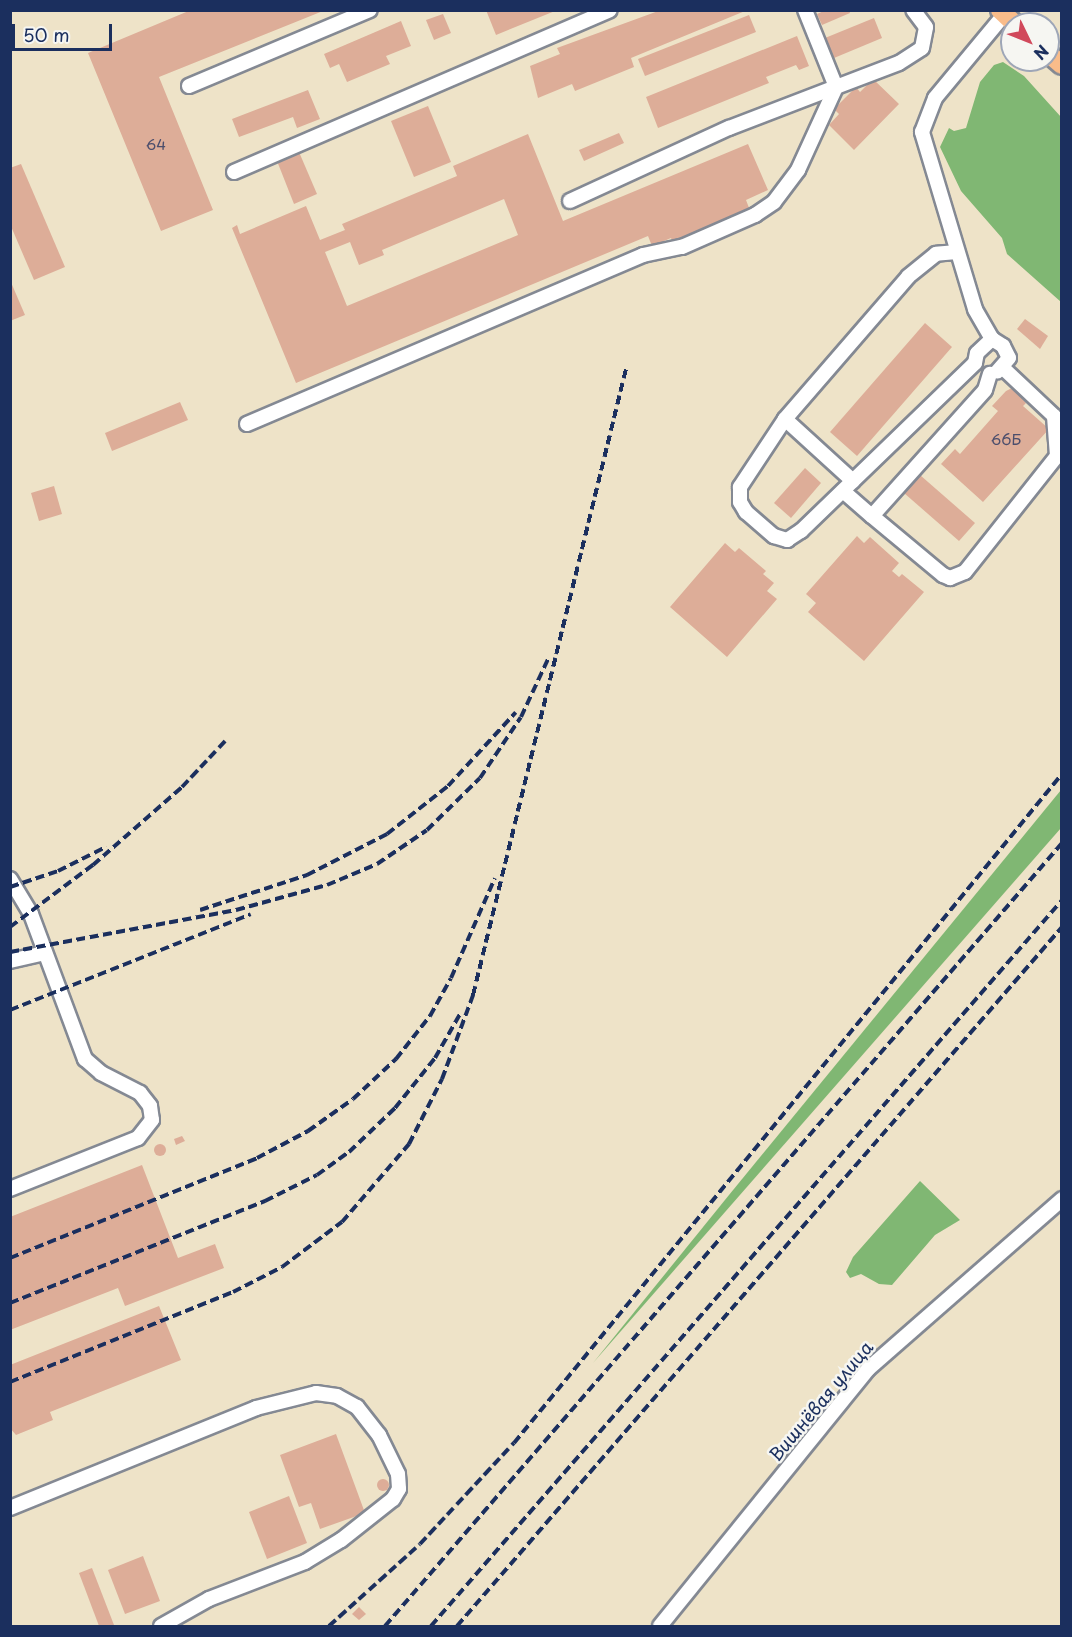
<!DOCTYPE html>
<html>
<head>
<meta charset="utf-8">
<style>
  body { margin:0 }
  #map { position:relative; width:1072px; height:1637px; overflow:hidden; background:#eee3c8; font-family:"Playpen Sans",sans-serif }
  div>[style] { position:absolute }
  .forest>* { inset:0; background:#80b773 }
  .building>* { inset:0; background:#ddad98 }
  .round { border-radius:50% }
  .roads { filter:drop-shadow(2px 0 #848993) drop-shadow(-2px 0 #848993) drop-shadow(0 2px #848993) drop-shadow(0 -2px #848993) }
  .minor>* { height:14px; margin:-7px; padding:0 7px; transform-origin:7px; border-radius:7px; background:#fff }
  .major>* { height:18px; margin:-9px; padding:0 9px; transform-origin:9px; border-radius:9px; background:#f9bc8a }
  .rail>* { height:4px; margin-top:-2px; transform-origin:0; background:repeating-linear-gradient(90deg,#1b2f5e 0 9px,transparent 0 13.5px) }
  span { translate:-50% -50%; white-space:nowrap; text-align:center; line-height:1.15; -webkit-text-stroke:5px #f6f6f2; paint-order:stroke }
  .number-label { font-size:15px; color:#4c4e6c }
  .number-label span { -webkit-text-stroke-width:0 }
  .street-label { font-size:18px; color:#1b2f5e }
  .frame { position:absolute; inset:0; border:12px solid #1b2f5e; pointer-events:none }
  .north { position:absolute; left:1000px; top:12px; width:60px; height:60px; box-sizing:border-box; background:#f6f6f2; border:2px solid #9ea6b7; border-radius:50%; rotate:133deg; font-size:16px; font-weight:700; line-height:24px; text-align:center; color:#1b2f5e }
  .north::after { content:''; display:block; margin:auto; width:21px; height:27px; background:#d1495b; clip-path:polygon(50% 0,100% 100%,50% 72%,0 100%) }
  .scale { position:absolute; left:12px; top:24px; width:100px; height:27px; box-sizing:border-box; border:3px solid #1b2f5e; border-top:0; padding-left:8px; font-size:18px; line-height:21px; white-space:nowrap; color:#1b2f5e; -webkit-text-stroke:4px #f6f6f2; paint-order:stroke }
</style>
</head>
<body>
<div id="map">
  <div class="forest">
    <i style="clip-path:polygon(1003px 62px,1024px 76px,1061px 117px,1061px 302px,1007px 254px,1002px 238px,961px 191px,940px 147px,949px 128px,954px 131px,966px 128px,980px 82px,994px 65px)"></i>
    <i style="clip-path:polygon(1061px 790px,1061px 828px,593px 1363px,729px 1195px)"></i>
    <i style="clip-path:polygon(920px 1181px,960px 1220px,935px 1235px,892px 1285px,879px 1284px,861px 1274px,850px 1278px,846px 1272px,853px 1257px)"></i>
  </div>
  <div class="building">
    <i style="clip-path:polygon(191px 10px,323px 11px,159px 77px,213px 210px,161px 231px,88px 53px)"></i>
    <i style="clip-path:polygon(486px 10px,555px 10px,555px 11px,496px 35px)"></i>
    <i style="clip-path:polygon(661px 10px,745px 11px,631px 58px,634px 67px,575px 91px,572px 84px,538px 98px,530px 66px,560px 54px,557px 48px)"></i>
    <i style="clip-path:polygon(826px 10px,849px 10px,850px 13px,822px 25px,817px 14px)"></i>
    <i style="clip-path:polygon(443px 14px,451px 33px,434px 40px,426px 20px)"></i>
    <i style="clip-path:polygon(749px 15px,756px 32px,645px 76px,638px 59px)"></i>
    <i style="clip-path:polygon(874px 18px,882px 38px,834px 58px,825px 38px)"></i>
    <i style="clip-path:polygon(401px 21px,411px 46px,386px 56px,390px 64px,347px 82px,339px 64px,330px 68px,324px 54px)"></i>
    <i style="clip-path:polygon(797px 36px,809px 66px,799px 70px,796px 65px,766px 77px,769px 83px,658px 128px,646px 97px)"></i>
    <i style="clip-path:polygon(873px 79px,899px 104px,854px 150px,829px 125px,839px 114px,834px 109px,856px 87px,860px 92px)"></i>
    <i style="clip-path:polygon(308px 90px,320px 119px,297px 128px,293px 117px,239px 137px,232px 119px)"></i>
    <i style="clip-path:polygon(428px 106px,451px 162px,414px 177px,391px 121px)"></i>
    <i style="clip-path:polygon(619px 133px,624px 143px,584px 161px,579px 150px)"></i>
    <i style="clip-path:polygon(evenodd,528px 134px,563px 221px,748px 144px,768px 190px,746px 200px,751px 213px,675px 246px,671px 238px,652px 246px,648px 236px,296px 383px,232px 228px,237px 225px,240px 234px,306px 206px,320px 240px,345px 230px,342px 224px,457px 176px,453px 166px,528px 134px,504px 199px,518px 235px,347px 306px,325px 252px,350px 242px,359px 265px,384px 255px,382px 250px,504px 199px)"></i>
    <i style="clip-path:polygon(299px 152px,317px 194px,294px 204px,277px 161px)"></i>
    <i style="clip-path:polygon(21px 164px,65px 267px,34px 280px,10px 224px,10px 168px)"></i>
    <i style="clip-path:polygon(10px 280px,25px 315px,10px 321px)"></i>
    <i style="clip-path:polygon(1025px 319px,1048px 336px,1040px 349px,1017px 329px)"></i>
    <i style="clip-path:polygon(925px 323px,952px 347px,857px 456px,830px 432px)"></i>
    <i style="clip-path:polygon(1016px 386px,1019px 389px,1016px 392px,1026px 403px,1023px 406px,1049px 429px,983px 502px,941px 464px,955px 449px,960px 454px,998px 411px,992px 406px,1006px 391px)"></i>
    <i style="clip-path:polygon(180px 402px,188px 420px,112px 451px,105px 433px)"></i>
    <i style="clip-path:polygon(805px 468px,821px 483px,791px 518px,774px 503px)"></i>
    <i style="clip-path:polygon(920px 475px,975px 523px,959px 541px,904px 493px)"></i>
    <i style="clip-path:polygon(54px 486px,62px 514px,39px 521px,31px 493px)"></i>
    <i style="clip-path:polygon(857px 536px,864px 543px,870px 537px,899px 563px,892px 571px,899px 577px,902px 574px,924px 592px,864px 661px,808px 612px,816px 603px,806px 594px)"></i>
    <i style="clip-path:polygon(725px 543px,735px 552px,739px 548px,766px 571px,763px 574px,774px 583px,767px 591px,777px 599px,727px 657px,670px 607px)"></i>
    <i style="clip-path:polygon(182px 1136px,185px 1141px,176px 1145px,174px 1139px)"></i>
    <i class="round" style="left:154px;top:1144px;width:12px;height:12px"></i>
    <i style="clip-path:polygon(142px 1165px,178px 1258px,215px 1244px,224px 1268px,125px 1306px,118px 1288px,10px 1330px,10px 1217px)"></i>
    <i style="clip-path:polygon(159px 1306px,181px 1360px,50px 1412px,53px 1420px,16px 1435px,10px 1428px,10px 1365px)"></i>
    <i style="clip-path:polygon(336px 1434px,365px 1513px,320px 1529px,311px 1503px,299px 1507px,280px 1455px)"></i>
    <i class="round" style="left:377px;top:1479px;width:12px;height:12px"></i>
    <i style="clip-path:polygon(289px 1496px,307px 1543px,267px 1559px,249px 1512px)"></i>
    <i style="clip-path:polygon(143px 1556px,160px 1601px,125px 1614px,108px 1570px)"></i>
    <i style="clip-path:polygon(92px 1568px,114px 1625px,110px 1626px,99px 1626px,79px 1573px)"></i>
    <i style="clip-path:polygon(359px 1607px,366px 1614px,359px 1620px,352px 1614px)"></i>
  </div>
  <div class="roads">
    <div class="minor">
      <i style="left:189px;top:86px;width:196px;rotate:-22.8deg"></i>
      <i style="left:234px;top:172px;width:409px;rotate:-23.3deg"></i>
      <i style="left:570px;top:201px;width:175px;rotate:-24.7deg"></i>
      <i style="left:729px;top:128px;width:115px;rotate:-21deg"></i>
      <i style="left:836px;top:87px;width:83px;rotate:-111.9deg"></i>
      <i style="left:957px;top:252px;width:21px;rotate:175deg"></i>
      <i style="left:936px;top:254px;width:36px;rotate:141deg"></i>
      <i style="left:908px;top:277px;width:188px;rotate:130.9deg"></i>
      <i style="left:785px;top:419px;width:82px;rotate:123.5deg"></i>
      <i style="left:740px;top:487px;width:15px;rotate:90deg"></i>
      <i style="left:740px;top:502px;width:12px;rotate:59deg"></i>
      <i style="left:746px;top:512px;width:37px;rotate:41deg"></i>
      <i style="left:774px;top:536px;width:14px;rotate:17deg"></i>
      <i style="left:787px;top:540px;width:17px;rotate:-33deg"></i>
      <i style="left:801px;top:531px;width:242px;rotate:-44deg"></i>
      <i style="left:975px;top:363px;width:10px;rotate:-79deg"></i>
      <i style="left:977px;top:353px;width:21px;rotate:-43deg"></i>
      <i style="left:992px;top:339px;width:34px;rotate:-120deg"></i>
      <i style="left:975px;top:309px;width:185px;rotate:-106.7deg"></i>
      <i style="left:922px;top:132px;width:36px;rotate:-69deg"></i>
      <i style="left:935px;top:98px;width:114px;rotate:-50.3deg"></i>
      <i style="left:992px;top:339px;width:13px;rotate:32deg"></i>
      <i style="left:1003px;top:346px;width:13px;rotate:63deg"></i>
      <i style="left:1009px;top:358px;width:18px;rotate:131deg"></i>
      <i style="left:785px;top:419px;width:92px;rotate:42.4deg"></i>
      <i style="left:247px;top:424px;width:431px;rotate:-23.1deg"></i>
      <i style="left:643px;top:255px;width:40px;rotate:-12deg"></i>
      <i style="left:682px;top:247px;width:80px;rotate:-23.7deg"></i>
      <i style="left:755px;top:215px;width:23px;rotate:-34deg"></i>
      <i style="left:774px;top:202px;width:40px;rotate:-53deg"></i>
      <i style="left:798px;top:170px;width:91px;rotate:-65.4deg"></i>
      <i style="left:836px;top:87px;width:67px;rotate:-20.9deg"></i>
      <i style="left:899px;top:63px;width:27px;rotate:-33deg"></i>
      <i style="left:922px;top:48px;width:21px;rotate:-79deg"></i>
      <i style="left:926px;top:27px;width:21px;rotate:-127deg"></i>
      <i style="left:843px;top:491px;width:38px;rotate:41deg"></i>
      <i style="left:872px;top:516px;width:169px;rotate:-48.1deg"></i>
      <i style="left:985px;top:390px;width:17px;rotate:-73deg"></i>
      <i style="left:872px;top:516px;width:92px;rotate:39.7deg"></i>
      <i style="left:943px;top:575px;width:8px;rotate:23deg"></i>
      <i style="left:950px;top:578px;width:16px;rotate:-22deg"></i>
      <i style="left:965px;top:572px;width:148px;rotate:-51.6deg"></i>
      <i style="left:1057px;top:456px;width:40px;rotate:-94.3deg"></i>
      <i style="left:1054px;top:416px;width:70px;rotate:-136.7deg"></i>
      <i style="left:10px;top:879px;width:41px;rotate:59deg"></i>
      <i style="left:31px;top:914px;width:155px;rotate:69.6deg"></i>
      <i style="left:85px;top:1059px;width:21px;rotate:41deg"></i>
      <i style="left:101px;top:1073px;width:44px;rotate:27.1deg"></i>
      <i style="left:140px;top:1093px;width:16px;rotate:52deg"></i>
      <i style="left:150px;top:1106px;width:14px;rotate:82deg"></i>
      <i style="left:152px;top:1120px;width:23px;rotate:128deg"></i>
      <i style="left:138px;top:1138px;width:138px;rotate:158.3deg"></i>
      <i style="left:10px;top:961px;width:36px;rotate:-13deg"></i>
      <i style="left:10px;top:1508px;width:266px;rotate:-22.1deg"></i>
      <i style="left:256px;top:1408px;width:62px;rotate:-14deg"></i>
      <i style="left:316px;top:1393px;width:21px;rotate:8deg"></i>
      <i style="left:337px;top:1396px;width:23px;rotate:29deg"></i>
      <i style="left:357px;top:1407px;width:36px;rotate:52deg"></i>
      <i style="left:379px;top:1435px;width:43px;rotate:64deg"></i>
      <i style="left:398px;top:1474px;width:15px;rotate:86deg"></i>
      <i style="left:399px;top:1489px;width:12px;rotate:121deg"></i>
      <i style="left:393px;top:1499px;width:66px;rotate:141.7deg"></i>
      <i style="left:341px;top:1540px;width:42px;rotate:148.6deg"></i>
      <i style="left:305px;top:1562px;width:103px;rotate:158.9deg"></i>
      <i style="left:209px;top:1599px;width:55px;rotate:150.6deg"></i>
      <i style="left:660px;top:1626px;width:331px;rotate:-51deg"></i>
      <i style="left:868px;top:1369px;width:258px;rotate:-41.2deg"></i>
    </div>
    <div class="major">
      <i style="left:1000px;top:10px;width:21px;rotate:43deg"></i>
      <i style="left:1048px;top:53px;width:18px;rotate:41deg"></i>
    </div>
  </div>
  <div class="rail">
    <i style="left:10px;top:887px;width:51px;rotate:-18.4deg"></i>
    <i style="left:58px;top:871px;width:54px;rotate:-26.6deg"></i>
    <i style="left:200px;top:910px;width:113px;rotate:-18.1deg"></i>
    <i style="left:307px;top:875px;width:90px;rotate:-27.1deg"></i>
    <i style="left:387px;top:834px;width:78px;rotate:-38.2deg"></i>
    <i style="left:448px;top:786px;width:100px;rotate:-47.4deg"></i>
    <i style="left:10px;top:927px;width:104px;rotate:-36.8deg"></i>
    <i style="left:93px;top:865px;width:118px;rotate:-41.2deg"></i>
    <i style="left:182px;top:787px;width:67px;rotate:-46.8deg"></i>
    <i style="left:10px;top:952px;width:230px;rotate:-10.5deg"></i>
    <i style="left:236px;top:910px;width:94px;rotate:-15.4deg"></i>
    <i style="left:327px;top:885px;width:54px;rotate:-22.8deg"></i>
    <i style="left:377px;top:864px;width:60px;rotate:-34.2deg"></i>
    <i style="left:427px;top:830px;width:74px;rotate:-44.5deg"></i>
    <i style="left:480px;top:778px;width:73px;rotate:-56.1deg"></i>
    <i style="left:521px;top:717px;width:64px;rotate:-65deg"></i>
    <i style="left:10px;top:1010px;width:259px;rotate:-21.7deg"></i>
    <i style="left:10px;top:1258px;width:266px;rotate:-22deg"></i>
    <i style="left:257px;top:1158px;width:58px;rotate:-27.9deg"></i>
    <i style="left:308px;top:1131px;width:55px;rotate:-35.4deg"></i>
    <i style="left:353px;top:1099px;width:59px;rotate:-42.9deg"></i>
    <i style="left:396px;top:1059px;width:55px;rotate:-51.7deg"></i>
    <i style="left:430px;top:1016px;width:43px;rotate:-61.1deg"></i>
    <i style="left:451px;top:978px;width:109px;rotate:-66.3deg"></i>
    <i style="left:10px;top:1303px;width:275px;rotate:-21.8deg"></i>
    <i style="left:265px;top:1201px;width:58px;rotate:-26.6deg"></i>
    <i style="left:317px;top:1175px;width:39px;rotate:-36deg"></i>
    <i style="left:349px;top:1152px;width:64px;rotate:-43.7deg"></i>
    <i style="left:395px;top:1108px;width:64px;rotate:-51.3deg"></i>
    <i style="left:435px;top:1058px;width:51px;rotate:-60.4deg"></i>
    <i style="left:10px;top:1382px;width:240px;rotate:-22deg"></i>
    <i style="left:233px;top:1292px;width:55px;rotate:-27deg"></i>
    <i style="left:282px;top:1267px;width:75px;rotate:-36.9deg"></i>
    <i style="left:342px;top:1222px;width:103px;rotate:-49.3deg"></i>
    <i style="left:409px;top:1144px;width:73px;rotate:-63.1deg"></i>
    <i style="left:442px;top:1079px;width:90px;rotate:-69.7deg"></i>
    <i style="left:473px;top:995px;width:644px;rotate:-76.27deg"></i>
    <i style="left:329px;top:1626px;width:122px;rotate:-42deg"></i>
    <i style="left:420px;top:1544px;width:138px;rotate:-47.1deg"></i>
    <i style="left:514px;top:1443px;width:865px;rotate:-50.68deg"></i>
    <i style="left:385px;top:1626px;width:1035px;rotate:-49.15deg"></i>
    <i style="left:431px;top:1626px;width:962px;rotate:-49deg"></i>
    <i style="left:457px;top:1626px;width:924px;rotate:-49.12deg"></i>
  </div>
  <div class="number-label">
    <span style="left:156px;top:144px">64</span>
    <span style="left:1006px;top:439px">66Б</span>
  </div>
  <div class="street-label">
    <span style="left:821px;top:1401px;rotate:-50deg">Вишнёвая улица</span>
  </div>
  <div class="frame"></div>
  <div class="north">N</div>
  <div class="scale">50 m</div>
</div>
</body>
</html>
